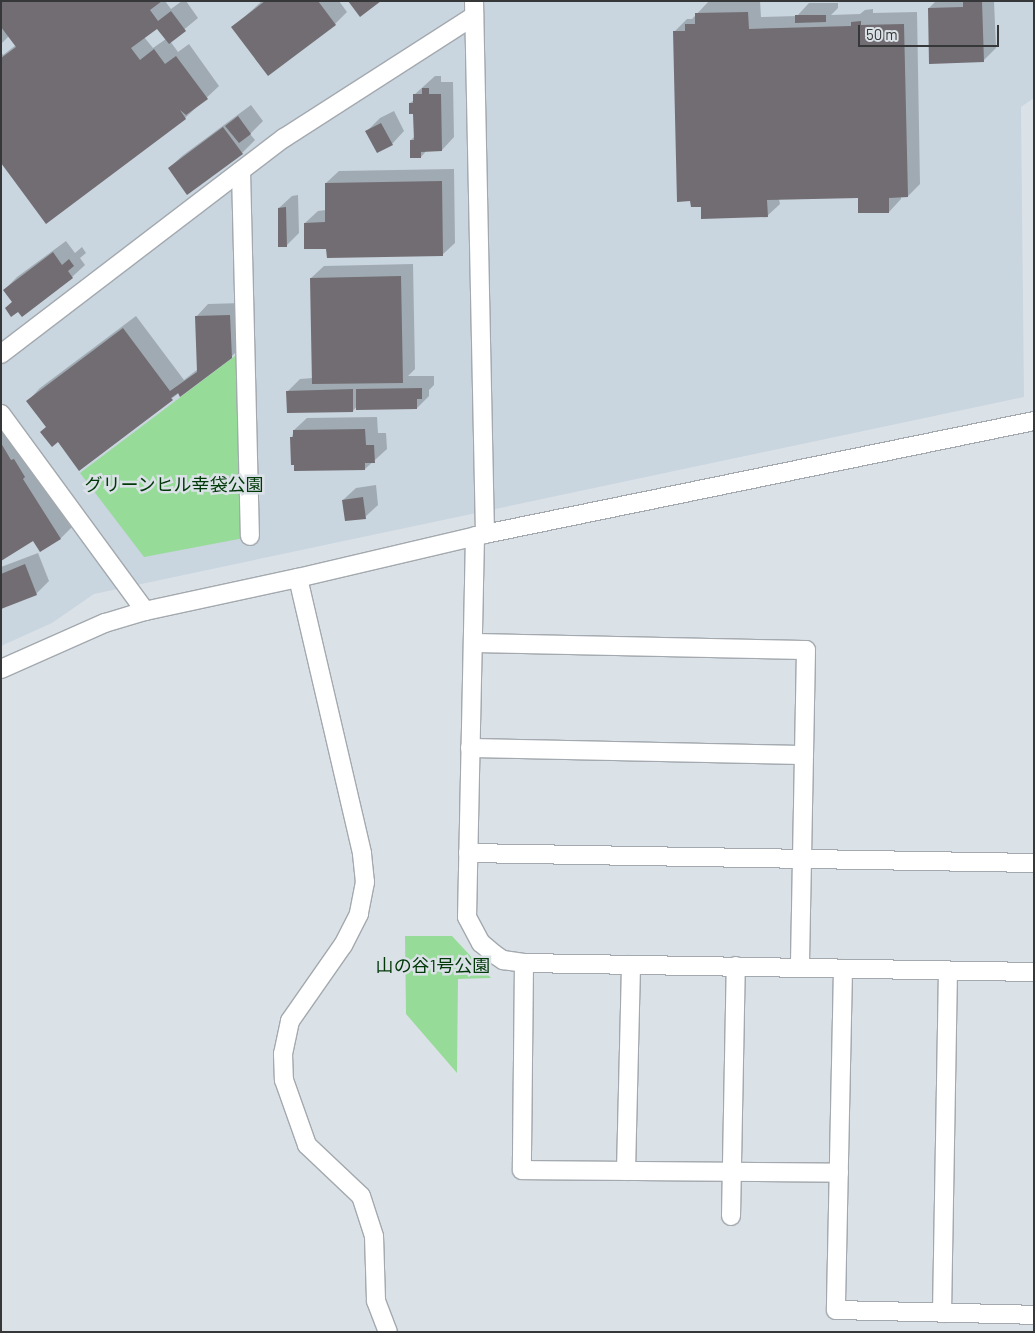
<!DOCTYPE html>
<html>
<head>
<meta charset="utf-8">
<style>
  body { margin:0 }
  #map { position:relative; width:1035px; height:1333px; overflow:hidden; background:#dbe2e7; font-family:Barlow,"Noto Sans JP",sans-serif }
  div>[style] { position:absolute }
  .built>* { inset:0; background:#c9d5df }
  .green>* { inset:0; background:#96db98 }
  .shadow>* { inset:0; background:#0003 }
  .building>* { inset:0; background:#726d72 }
  .roads { filter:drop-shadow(1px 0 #a3a9ae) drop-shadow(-1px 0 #a3a9ae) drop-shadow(0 1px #a3a9ae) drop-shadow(0 -1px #a3a9ae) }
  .minor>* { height:18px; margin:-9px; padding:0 9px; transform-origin:9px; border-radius:9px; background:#fff }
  span { translate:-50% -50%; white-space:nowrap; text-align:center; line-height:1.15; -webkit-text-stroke:5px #dbe2e7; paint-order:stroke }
  .park-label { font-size:18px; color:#003808 }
  .frame { position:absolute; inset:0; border:2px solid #353739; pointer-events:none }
  .scale { position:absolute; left:858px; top:25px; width:141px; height:22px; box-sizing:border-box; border:2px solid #353739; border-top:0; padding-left:6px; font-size:15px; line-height:18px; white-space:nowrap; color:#353739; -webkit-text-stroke:4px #dbe2e7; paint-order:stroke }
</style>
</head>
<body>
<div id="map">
  <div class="built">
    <i style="clip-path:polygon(1px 1px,1034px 1px,1034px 98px,1021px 107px,1024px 397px,94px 594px,52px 623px,1px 646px)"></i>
  </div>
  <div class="green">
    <i style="clip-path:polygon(239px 353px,244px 538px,144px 557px,80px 473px)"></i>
    <i style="clip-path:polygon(405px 936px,452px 936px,491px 978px,458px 979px,457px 1073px,406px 1014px)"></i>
  </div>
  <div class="shadow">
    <i style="clip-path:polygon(evenodd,1px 1px,165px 1px,171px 9px,182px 1px,186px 1px,198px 18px,170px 41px,178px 52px,189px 44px,219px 86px,185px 118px,46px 222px,1px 161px,1px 52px,3px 55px,16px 45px,9px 36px,1px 44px,1px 1px,157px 27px,166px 39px,153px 48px,144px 37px,157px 27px)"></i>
    <i style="clip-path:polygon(262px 1px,339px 1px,347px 12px,335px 24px,233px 27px)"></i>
    <i style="clip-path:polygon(709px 1px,760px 1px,761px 17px,797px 16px,809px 3px,838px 3px,838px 8px,831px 15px,860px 14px,865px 10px,873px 9px,873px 13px,917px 12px,920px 184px,908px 196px,901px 196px,901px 199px,889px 212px,859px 197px,779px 199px,780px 204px,767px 216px,702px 206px,674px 32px,687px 19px,692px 19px)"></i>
    <i style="clip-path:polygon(936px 1px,994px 1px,996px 48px,983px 61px,929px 8px)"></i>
    <i style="clip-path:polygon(435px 76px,441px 76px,441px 82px,453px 82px,454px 137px,442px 150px,427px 150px,421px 157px,411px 140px,415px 136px,415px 113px,410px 103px,414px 100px,414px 95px)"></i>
    <i style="clip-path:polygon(251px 105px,263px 121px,250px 134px,255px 140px,242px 153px,169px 168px,182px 156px)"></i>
    <i style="clip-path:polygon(394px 111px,404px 131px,392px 144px,367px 131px,380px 118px)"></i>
    <i style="clip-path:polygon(454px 169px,455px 243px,442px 255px,328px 248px,305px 223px,318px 211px,326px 210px,326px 183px,339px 171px)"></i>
    <i style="clip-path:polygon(298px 195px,299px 233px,286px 246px,279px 208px,292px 196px)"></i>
    <i style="clip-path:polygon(66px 241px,75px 253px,82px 247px,86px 253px,80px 258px,85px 265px,72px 277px,18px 310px,6px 308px,13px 301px,4px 290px,17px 277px)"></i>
    <i style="clip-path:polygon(413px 264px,415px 369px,408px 376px,434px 376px,434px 385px,429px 390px,429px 396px,417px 408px,357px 406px,353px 411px,288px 391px,300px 379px,313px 378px,311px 278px,324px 266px)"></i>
    <i style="clip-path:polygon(242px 303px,244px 344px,231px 357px,179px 393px,79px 469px,28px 401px,40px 388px,136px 316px,184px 380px,198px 369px,196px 317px,208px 304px)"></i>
    <i style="clip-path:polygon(377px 417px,378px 433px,386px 433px,387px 449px,365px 469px,292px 437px,294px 430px,307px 418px)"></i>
    <i style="clip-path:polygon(1px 419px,73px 526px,61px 538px,40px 551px,34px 540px,1px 560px)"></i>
    <i style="clip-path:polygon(376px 485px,378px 505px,365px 517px,343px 500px,356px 488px)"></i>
    <i style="clip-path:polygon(38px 553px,49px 581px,36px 594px,1px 607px,1px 567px)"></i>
  </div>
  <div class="building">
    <i style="clip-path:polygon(1px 1px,162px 1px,150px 10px,158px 21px,171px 11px,186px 31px,169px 44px,157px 29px,131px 48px,140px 60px,154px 49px,165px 64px,176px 56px,208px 99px,186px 115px,180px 110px,186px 119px,46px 224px,1px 163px,1px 58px,16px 47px,1px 27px)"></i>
    <i style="clip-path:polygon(265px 1px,318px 1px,336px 25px,268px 76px,231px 27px)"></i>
    <i style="clip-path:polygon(348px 1px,381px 1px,360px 17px)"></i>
    <i style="clip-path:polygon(963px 1px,982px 1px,984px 62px,929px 64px,928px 8px,963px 7px)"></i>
    <i style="clip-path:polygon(748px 12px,749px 29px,851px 26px,851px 22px,861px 21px,861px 25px,904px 24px,908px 197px,889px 198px,889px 213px,858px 213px,858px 198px,767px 200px,768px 217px,701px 219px,701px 207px,691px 207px,690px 201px,677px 202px,673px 31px,685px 31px,685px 24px,695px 24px,695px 13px)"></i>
    <i style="clip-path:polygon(795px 15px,826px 15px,826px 22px,795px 23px)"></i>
    <i style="clip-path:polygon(422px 88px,429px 88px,429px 94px,441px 94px,442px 151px,421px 152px,421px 158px,410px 158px,410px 140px,414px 140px,413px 114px,409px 114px,409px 103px,413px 103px,413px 94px,422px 94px)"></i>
    <i style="clip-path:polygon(238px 116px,251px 134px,239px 143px,225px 126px)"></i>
    <i style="clip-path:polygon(381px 123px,393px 145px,377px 153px,365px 131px)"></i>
    <i style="clip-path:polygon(223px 127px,243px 154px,187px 195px,168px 168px)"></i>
    <i style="clip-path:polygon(442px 181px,443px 256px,327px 258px,326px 249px,304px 249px,304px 223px,325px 222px,325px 183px)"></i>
    <i style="clip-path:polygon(286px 207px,287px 247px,278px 247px,278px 208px)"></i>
    <i style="clip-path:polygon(53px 252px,62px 265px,69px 259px,74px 266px,68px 271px,73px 278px,22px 317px,18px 312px,11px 317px,5px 308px,12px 302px,3px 290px)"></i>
    <i style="clip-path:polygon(401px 276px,403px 383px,312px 384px,310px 278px)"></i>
    <i style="clip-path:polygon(230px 315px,232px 358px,180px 397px,178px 393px,171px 398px,173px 400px,79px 471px,58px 442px,52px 447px,40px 432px,46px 427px,26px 401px,123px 328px,170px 391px,197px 372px,195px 316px)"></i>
    <i style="clip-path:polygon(422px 388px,422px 399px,417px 399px,417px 409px,356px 410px,356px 389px)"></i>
    <i style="clip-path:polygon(353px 389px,353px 412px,287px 413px,286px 391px)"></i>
    <i style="clip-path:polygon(365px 429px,366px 445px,374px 445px,375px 463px,365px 463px,365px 470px,294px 471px,294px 465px,291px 465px,290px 437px,293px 437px,293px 430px)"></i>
    <i style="clip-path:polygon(1px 443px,11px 460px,14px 459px,25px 477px,23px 479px,61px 539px,40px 552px,33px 541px,1px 561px)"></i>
    <i style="clip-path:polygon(363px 497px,366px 519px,345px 521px,342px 500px)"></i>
    <i style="clip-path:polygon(25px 564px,37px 595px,1px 609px,1px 574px)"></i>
  </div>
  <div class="roads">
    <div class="minor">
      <i style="left:474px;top:1px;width:533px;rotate:88.82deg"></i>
      <i style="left:241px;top:171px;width:365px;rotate:88.6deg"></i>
      <i style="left:1px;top:354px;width:356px;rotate:-37.4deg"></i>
      <i style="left:284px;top:138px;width:226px;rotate:-32.7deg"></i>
      <i style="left:1px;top:414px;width:244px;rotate:53.8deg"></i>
      <i style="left:475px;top:536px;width:381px;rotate:91.2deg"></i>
      <i style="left:467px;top:917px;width:30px;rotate:62deg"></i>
      <i style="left:481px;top:943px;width:17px;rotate:40deg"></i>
      <i style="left:494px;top:954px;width:11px;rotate:34deg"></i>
      <i style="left:503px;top:960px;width:21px;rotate:8deg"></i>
      <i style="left:524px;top:963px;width:510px;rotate:1.01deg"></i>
      <i style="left:298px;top:578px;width:283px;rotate:76.9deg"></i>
      <i style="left:362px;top:854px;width:28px;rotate:84deg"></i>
      <i style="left:365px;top:882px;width:33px;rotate:101deg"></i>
      <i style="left:359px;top:914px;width:35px;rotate:117deg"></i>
      <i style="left:343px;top:945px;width:93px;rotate:124.9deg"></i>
      <i style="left:290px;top:1021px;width:34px;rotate:102deg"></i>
      <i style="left:283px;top:1054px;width:26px;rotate:88deg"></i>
      <i style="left:284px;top:1080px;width:69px;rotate:70.5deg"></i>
      <i style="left:307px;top:1145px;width:74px;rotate:43.4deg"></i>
      <i style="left:361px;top:1196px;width:42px;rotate:72deg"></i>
      <i style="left:374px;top:1236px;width:65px;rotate:88.2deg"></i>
      <i style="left:376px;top:1301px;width:33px;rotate:69deg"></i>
      <i style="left:473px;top:643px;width:333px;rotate:1.2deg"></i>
      <i style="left:806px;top:650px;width:317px;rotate:91.1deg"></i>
      <i style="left:1px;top:669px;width:114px;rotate:-23.9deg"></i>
      <i style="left:105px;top:623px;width:42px;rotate:-16.7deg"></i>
      <i style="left:145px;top:611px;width:157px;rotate:-12.2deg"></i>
      <i style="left:298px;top:578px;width:192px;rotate:-13.2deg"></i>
      <i style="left:485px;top:534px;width:561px;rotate:-11.63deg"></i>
      <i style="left:470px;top:748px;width:334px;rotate:1.2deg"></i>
      <i style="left:468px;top:853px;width:566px;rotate:1.01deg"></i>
      <i style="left:524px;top:963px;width:207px;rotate:90.6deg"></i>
      <i style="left:522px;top:1170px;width:317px;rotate:0.5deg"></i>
      <i style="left:843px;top:969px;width:341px;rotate:91.2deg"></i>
      <i style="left:836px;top:1310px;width:198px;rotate:1.4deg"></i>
      <i style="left:626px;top:1171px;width:206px;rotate:-88.6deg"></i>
      <i style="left:731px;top:1216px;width:250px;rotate:-88.9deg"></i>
      <i style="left:942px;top:1313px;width:342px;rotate:-89deg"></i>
    </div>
  </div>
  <div class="park-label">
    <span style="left:174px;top:484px">グリーンヒル幸袋公園</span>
    <span style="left:433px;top:965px">山の谷1号公園</span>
  </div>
  <div class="frame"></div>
  <div class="scale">50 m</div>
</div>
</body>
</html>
